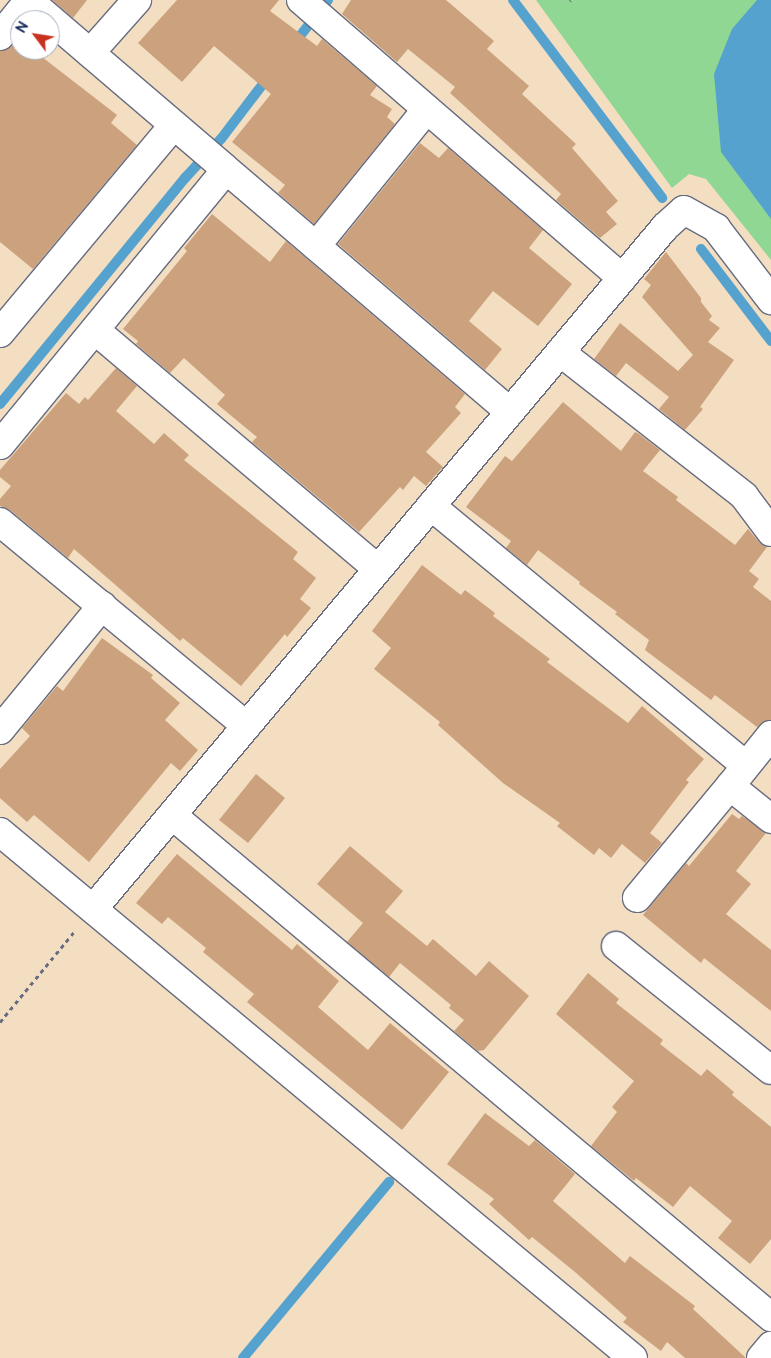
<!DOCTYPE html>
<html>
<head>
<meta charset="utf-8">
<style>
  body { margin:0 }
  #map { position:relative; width:771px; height:1358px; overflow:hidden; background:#f3dec1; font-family:"Balsamiq Sans",sans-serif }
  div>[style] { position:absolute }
  .green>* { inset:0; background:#8fd792 }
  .water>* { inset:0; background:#55a2ce }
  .stream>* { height:10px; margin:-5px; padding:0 5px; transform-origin:5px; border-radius:5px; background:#55a2ce }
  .building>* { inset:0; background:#cba27d }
  .path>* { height:3px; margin-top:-1.5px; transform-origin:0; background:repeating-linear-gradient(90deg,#676c81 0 4px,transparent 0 8px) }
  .roads { filter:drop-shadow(1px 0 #676c81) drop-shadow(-1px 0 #676c81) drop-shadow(0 1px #676c81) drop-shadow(0 -1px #676c81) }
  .minor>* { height:28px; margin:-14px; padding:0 14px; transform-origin:14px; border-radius:14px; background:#fff }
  span { translate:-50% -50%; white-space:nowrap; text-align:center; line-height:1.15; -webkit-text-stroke:4px #fff; paint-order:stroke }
  .north { position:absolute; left:10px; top:10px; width:50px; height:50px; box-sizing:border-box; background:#fff; border:1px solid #a4acbf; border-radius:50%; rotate:301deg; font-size:14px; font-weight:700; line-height:20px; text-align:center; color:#1b2f5e }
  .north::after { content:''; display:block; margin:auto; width:18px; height:22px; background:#c8321e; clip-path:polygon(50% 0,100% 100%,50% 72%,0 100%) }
</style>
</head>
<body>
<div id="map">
  <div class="green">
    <i style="clip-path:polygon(536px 0,771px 0,771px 260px,706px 179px,689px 174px,672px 188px)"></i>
  </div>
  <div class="water">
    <i style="clip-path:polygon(757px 0,771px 0,771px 219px,721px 152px,714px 74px,732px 29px)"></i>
  </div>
  <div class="stream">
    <i style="left:513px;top:0;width:248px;rotate:53deg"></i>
    <i style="left:293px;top:45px;width:57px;rotate:-52.1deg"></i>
    <i style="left:701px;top:249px;width:116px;rotate:52.7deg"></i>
    <i style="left:0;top:404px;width:293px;rotate:-50.7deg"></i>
    <i style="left:186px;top:177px;width:52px;rotate:-47.4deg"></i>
    <i style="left:221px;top:139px;width:79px;rotate:-52.7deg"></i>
    <i style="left:243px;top:1358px;width:229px;rotate:-50.3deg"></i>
  </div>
  <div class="building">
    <i style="clip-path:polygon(52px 0,87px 0,73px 18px)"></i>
    <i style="clip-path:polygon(177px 0,279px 0,270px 11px,317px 46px,322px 39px,377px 86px,370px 95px,392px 109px,387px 117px,395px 124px,314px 224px,278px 193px,285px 185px,232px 142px,271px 94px,214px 46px,182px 82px,138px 43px)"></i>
    <i style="clip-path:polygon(351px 0,446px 0,494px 41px,487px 49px,529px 86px,522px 94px,576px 144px,572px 148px,618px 201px,606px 212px,617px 224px,600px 238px,556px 200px,561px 194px,450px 93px,455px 87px,408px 49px,397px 62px,342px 14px)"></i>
    <i style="clip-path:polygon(20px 36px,20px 50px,48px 50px,42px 57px,117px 115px,111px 123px,137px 145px,33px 269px,0 242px,0 51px,12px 46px)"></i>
    <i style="clip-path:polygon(420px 143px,439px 158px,448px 148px,543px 230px,529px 248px,572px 284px,538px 326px,493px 291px,469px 321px,502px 349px,485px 370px,338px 244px)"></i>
    <i style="clip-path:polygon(212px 214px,270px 262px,286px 241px,465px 394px,455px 407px,461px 413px,426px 452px,443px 467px,426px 486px,414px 476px,403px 490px,400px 487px,359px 532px,252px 442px,257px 437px,217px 404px,225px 395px,184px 358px,170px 373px,136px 344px,138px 341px,123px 329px,187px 251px,184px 248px)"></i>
    <i style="clip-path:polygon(666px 252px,701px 298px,701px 302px,712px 316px,709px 320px,720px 328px,708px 342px,734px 360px,700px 407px,703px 409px,685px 430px,659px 409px,669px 397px,626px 363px,616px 376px,594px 359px,620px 323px,678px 371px,693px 355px,642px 297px,651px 285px,644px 279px)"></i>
    <i style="clip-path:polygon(116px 368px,137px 386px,116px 411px,154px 444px,164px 433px,189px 455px,184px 460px,298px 552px,293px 559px,316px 578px,300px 599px,311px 608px,287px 637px,285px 634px,241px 686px,183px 638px,180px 641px,74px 549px,68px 558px,10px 510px,0 506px,0 499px,11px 486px,0 477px,0 470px,66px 393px,79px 404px,85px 397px,88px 400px)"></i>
    <i style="clip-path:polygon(563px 402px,621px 451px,635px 432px,639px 434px,660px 450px,643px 471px,678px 497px,676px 500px,735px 545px,748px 529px,759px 542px,767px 547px,749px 571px,759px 579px,753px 587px,771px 601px,771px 720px,765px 721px,757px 727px,715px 695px,711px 700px,645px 650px,649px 640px,615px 614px,617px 612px,579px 584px,580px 582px,538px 550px,527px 565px,506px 548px,511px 541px,466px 507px,505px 456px,512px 461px)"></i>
    <i style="clip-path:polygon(422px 565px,461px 595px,465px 590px,495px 613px,493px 616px,550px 659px,547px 662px,628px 723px,642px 706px,704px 759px,686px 780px,689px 782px,650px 833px,662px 843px,645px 863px,622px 844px,611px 858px,599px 848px,594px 855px,557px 826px,560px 823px,503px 783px,438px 725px,440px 722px,374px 669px,391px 648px,372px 631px)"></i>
    <i style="clip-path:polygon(102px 638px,153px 675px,151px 678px,180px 703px,165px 720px,198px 750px,180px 771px,171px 763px,89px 862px,34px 815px,27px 822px,0 798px,0 769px,30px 736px,22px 728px,57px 686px,63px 691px)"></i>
    <i style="clip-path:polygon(256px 774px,285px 798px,248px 843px,219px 820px)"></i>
    <i style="clip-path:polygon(732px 814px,739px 819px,742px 816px,766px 833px,736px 871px,751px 884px,726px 914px,771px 950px,771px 1011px,704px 958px,701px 963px,643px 915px,686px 863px,689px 866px)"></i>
    <i style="clip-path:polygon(350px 846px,403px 891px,385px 912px,427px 946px,433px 939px,476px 976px,489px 961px,529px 996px,484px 1050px,478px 1051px,454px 1031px,464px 1020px,449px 1008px,451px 1005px,400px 963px,389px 977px,347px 942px,363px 923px,317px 884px)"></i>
    <i style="clip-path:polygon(177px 854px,292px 950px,297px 944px,339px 981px,318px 1007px,368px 1050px,390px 1023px,449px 1072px,402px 1130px,247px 1002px,254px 994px,203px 952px,206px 948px,168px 917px,162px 924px,136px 903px)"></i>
    <i style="clip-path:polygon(588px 973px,619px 999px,616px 1003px,663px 1040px,660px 1044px,701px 1076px,707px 1069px,734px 1092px,732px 1095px,771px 1127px,771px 1239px,750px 1264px,718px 1238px,732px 1221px,690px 1186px,673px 1207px,636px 1178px,634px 1181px,591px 1146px,617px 1112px,612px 1107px,634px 1081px,556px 1014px)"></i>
    <i style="clip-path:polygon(485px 1113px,529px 1146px,535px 1140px,575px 1174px,553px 1201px,625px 1263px,630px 1256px,695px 1306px,693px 1309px,746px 1358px,685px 1358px,667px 1342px,661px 1351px,623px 1322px,627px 1318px,575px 1272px,532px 1237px,529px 1240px,489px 1204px,494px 1199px,447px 1164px)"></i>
  </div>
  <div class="path">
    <i style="left:570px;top:1px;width:1px;rotate:-45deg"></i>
    <i style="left:0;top:1022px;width:117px;rotate:-50.6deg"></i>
  </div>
  <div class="roads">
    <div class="minor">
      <i style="left:28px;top:0;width:634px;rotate:40.52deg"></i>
      <i style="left:301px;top:0;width:425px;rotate:40.9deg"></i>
      <i style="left:0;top:36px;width:46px;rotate:-51.1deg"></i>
      <i style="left:90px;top:53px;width:71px;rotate:-48.4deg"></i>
      <i style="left:316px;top:246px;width:176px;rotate:-51deg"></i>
      <i style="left:95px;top:330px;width:370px;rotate:40.2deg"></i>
      <i style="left:0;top:333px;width:271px;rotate:-50.1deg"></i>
      <i style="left:560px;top:352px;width:234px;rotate:38deg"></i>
      <i style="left:744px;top:496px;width:45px;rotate:53.1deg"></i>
      <i style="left:0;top:445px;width:356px;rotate:-50.6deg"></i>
      <i style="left:431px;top:506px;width:408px;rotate:39.5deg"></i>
      <i style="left:0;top:522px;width:320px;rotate:39.6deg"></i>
      <i style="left:0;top:730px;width:161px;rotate:-50.6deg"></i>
      <i style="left:771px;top:735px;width:65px;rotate:128.8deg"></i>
      <i style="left:730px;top:786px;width:53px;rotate:38.8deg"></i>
      <i style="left:172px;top:815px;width:782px;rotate:39.97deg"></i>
      <i style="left:0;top:832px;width:823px;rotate:39.73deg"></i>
      <i style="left:637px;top:898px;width:146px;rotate:-50.3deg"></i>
      <i style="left:93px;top:909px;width:890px;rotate:-50.01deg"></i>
      <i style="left:665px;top:227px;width:25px;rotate:-42deg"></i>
      <i style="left:684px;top:210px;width:37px;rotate:29deg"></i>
      <i style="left:716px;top:228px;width:91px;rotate:52.6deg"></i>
      <i style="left:616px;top:946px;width:198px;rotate:38.7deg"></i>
      <i style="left:761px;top:1358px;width:16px;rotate:-50deg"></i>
    </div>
  </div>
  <div class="north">N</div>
</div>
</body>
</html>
